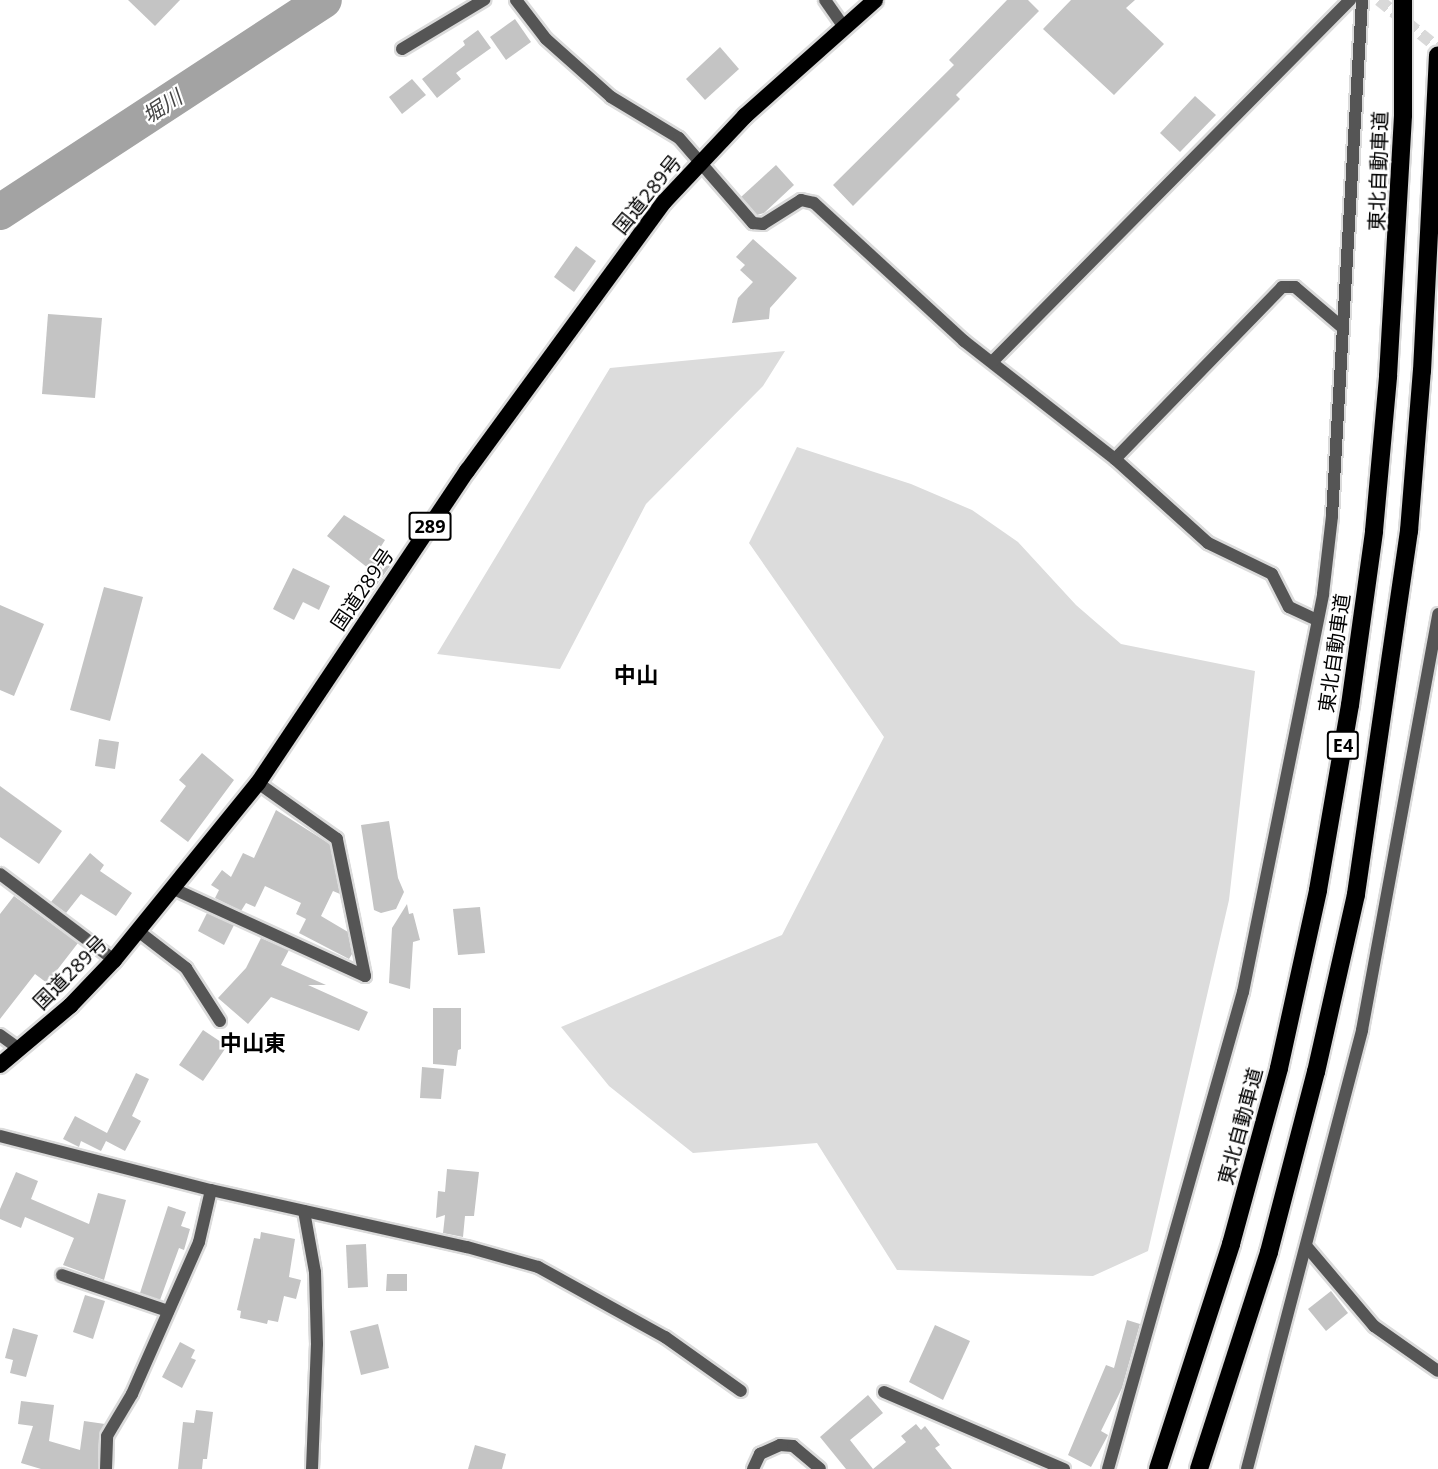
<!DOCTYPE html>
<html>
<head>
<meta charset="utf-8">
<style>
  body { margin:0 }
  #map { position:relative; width:1438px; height:1469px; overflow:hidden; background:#fff; font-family:"Open Sans","Noto Sans JP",sans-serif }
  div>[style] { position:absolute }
  .green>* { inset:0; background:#dcdcdc }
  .river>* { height:36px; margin:-18px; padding:0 18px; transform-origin:18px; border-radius:18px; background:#a3a3a3 }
  .building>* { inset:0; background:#c4c4c4 }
  .tertiary-tunnel>* { height:12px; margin-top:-6px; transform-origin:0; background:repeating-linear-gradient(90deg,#d9d9d9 0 12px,transparent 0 18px) }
  .roads { filter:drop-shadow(2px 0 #dbdbdb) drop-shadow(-2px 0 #dbdbdb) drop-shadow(0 2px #dbdbdb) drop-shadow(0 -2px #dbdbdb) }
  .minor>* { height:12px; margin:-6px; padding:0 6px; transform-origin:6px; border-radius:6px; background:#555 }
  .trunk>* { height:16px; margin:-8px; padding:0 8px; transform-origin:8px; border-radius:8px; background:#000 }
  .motorway>* { height:18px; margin:-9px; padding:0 9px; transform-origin:9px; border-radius:9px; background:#000 }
  span { translate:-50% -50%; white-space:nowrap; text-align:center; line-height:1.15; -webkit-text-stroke:4.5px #fff; paint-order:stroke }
  .shield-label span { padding:2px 4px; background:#fff; border:2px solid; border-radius:4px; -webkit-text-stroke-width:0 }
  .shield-label { font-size:18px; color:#000; font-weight:700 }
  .street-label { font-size:20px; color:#000 }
  .water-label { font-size:21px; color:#444; font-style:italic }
  .quarter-label { font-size:22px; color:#000; font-weight:700 }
</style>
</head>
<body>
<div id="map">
  <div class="green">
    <i style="clip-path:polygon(785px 351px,763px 386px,646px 504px,560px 669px,437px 654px,610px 368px)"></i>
    <i style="clip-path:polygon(797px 447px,911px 484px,972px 510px,1018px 542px,1076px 605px,1121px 644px,1255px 671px,1229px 900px,1148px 1251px,1093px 1276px,897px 1270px,817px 1143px,693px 1153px,609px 1086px,561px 1027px,782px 935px,884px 737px,749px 543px)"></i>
  </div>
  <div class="river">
    <i style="left:0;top:212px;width:387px;rotate:-33.2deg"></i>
  </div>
  <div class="building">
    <i style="clip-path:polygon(128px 0,180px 0,155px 26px)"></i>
    <i style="clip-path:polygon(1007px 0,1028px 0,1039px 11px,956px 95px,960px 99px,853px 206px,833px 185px,954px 65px,949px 60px)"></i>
    <i style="clip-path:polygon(1071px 0,1135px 0,1126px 8px,1164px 44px,1114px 95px,1043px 29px)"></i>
    <i style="clip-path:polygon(515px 19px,531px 42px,506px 60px,490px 37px)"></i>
    <i style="clip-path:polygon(478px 30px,491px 48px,456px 73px,461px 79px,437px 98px,422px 79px,465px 45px,463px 41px)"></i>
    <i style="clip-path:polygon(720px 47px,739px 69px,705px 100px,686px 79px)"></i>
    <i style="clip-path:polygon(412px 79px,426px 95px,402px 114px,389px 97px)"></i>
    <i style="clip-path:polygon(1195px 96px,1216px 115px,1180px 152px,1160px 133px)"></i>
    <i style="clip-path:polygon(776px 165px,794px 185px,764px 213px,757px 215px,741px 197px)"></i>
    <i style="clip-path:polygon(753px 239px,797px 278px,770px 308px,769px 319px,732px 323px,738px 298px,753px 282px,740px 270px,745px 265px,736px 257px)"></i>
    <i style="clip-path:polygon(576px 246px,596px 261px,574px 292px,554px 277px)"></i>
    <i style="clip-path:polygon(48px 314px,102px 318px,95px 398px,42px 394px)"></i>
    <i style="clip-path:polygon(344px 515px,385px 540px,380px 548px,395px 559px,371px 593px,357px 583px,368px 568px,327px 536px)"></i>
    <i style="clip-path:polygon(293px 568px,330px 586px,319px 610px,303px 602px,294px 620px,273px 609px)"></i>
    <i style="clip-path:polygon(104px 587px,143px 597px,110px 721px,70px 710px)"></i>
    <i style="clip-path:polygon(0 605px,44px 624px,14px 696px,0 690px)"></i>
    <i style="clip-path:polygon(99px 739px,119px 742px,115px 769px,95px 766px)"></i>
    <i style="clip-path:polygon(202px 753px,234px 780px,188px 842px,160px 821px,186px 786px,179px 780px)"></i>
    <i style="clip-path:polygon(0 786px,62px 831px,39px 864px,0 837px)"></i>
    <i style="clip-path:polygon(276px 810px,330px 844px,340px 894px,333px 891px,321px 916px,348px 932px,352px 954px,349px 959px,299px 933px,306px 919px,296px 914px,301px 903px,265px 886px,255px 907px,246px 903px,241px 911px,215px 898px,219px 890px,211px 885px,222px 870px,231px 877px,243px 853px,254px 858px)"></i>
    <i style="clip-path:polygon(389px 821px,398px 878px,404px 892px,396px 909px,381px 913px,374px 910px,361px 825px)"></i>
    <i style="clip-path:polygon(90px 853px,104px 865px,100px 871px,132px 893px,116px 916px,81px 894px,66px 913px,51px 902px)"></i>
    <i style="clip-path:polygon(14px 896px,78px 943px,47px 983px,35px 974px,0 1019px,0 914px)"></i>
    <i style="clip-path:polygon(407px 904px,409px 914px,413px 913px,420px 940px,413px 942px,410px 989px,389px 983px,392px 928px)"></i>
    <i style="clip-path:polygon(480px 907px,485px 953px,458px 955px,453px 909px)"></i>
    <i style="clip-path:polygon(207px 913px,234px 925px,224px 945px,198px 931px)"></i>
    <i style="clip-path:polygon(261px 938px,289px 950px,281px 965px,326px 985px,308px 985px,368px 1012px,359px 1031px,271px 997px,248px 1024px,218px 998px,246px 968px)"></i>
    <i style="clip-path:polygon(433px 1008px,461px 1008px,461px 1049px,458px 1050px,456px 1066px,433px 1064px)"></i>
    <i style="clip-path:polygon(203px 1030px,227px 1046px,203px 1081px,179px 1065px)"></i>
    <i style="clip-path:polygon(422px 1067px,444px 1069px,441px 1099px,420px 1098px)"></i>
    <i style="clip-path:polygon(136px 1073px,149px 1079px,132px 1116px,141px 1121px,125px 1151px,106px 1141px,101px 1151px,81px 1141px,79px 1147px,63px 1139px,75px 1116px,107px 1133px)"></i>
    <i style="clip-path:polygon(447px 1169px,479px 1172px,474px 1216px,465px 1216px,463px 1237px,443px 1233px,445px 1215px,436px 1218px,438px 1191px,445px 1192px)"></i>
    <i style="clip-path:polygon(16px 1172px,38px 1181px,31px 1199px,89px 1224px,98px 1193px,126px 1200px,104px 1280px,63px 1265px,74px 1238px,25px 1217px,21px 1228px,0 1219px,0 1209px)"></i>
    <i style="clip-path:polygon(168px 1206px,186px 1212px,181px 1226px,190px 1229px,184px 1250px,179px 1248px,160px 1300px,140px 1293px)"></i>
    <i style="clip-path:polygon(261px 1232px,295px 1239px,289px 1277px,301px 1280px,296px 1299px,284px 1296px,278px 1322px,268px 1320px,267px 1324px,240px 1318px,241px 1311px,237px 1310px,254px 1238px,260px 1239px)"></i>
    <i style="clip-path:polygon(366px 1244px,368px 1287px,348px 1288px,346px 1245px)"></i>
    <i style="clip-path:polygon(387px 1274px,407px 1274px,407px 1291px,386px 1291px)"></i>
    <i style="clip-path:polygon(1331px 1291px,1348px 1313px,1326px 1331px,1308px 1309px)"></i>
    <i style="clip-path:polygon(85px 1295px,105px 1301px,93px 1339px,73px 1332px)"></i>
    <i style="clip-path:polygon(1127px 1320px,1140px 1324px,1122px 1388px,1101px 1431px,1108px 1435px,1091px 1467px,1068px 1455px,1106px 1365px,1114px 1368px)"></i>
    <i style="clip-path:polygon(378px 1324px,389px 1368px,361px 1375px,350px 1331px)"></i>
    <i style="clip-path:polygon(935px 1325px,970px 1341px,943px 1400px,909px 1382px)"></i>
    <i style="clip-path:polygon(13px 1328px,38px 1335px,26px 1377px,10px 1373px,13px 1360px,5px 1358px)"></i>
    <i style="clip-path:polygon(180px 1342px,195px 1350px,191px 1358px,196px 1360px,182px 1388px,162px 1377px)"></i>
    <i style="clip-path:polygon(868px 1395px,883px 1413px,850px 1440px,873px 1469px,906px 1442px,901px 1436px,916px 1424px,921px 1430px,925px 1426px,940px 1445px,935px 1448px,952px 1469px,846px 1469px,820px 1437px)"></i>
    <i style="clip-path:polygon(21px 1401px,54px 1405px,49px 1441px,80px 1450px,84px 1421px,105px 1424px,99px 1436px,98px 1469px,41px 1469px,21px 1463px,33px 1426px,18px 1424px)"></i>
    <i style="clip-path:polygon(196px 1410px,213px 1412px,207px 1459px,203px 1459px,202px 1469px,178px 1469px,183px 1422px,194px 1423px)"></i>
    <i style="clip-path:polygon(475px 1445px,506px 1454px,502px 1469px,468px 1469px)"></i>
  </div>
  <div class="tertiary-tunnel">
    <i style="left:1379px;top:0;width:76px;rotate:39.1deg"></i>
  </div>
  <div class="roads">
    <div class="minor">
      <i style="left:516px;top:0;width:49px;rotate:52.4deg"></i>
      <i style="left:546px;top:39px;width:87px;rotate:41.7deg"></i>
      <i style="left:611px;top:97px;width:79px;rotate:31.1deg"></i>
      <i style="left:679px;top:138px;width:113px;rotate:49deg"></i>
      <i style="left:753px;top:223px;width:10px;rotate:6deg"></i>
      <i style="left:763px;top:224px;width:45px;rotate:-32.3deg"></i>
      <i style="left:801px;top:200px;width:13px;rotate:13deg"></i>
      <i style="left:814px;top:203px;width:204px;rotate:42.6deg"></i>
      <i style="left:964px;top:341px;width:192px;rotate:38deg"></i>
      <i style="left:1115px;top:459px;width:125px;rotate:42.1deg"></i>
      <i style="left:1208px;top:543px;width:71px;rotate:25.8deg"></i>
      <i style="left:1272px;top:574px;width:37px;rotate:63deg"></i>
      <i style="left:1289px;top:607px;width:31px;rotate:25deg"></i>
      <i style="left:825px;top:0;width:33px;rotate:55deg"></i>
      <i style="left:402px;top:49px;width:96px;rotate:-30.9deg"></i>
      <i style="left:993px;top:361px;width:508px;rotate:-45.32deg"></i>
      <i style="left:1115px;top:459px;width:240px;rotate:-45.8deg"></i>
      <i style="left:1282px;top:287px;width:13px"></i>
      <i style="left:1295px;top:287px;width:63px;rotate:40.5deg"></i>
      <i style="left:0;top:874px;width:143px;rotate:37deg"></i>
      <i style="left:174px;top:889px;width:210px;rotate:24.5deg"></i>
      <i style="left:365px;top:976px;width:140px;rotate:-101.6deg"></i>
      <i style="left:337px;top:839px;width:97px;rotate:-144.7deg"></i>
      <i style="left:138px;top:931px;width:61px;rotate:37.6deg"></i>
      <i style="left:186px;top:968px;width:63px;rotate:57.3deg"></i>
      <i style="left:0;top:1035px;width:24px;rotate:36deg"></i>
      <i style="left:0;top:1136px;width:218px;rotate:14.4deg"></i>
      <i style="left:211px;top:1190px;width:262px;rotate:12.6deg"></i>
      <i style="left:467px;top:1247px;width:74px;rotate:15.7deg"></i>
      <i style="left:538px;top:1267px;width:145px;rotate:28.9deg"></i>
      <i style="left:665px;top:1337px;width:93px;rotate:35.4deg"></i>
      <i style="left:304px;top:1211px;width:62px;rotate:79.8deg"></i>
      <i style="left:315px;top:1272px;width:72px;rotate:88.4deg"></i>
      <i style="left:317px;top:1344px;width:125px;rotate:92.3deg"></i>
      <i style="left:1307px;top:1247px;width:104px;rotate:49.7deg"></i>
      <i style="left:1374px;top:1326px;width:78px;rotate:35.1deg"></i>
      <i style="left:62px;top:1275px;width:112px;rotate:18.8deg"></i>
      <i style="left:884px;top:1392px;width:196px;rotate:23.2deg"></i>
      <i style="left:106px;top:1469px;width:33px;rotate:-88deg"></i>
      <i style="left:107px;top:1436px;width:49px;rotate:-59.2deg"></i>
      <i style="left:132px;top:1394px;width:166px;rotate:-66.2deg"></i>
      <i style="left:199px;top:1242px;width:53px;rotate:-77deg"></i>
      <i style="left:753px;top:1469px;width:17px;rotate:-65deg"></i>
      <i style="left:760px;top:1454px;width:22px;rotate:-24deg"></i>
      <i style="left:780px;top:1445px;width:13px;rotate:4deg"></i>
      <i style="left:793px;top:1446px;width:35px;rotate:40deg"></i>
      <i style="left:1108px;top:1469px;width:496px;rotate:-74.2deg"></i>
      <i style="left:1243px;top:992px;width:406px;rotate:-78.6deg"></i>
      <i style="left:1323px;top:594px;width:79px;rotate:-83.4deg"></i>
      <i style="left:1332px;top:516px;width:517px;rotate:-86.67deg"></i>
      <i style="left:1247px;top:1469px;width:454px;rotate:-75.3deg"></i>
      <i style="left:1362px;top:1030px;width:423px;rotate:-79.6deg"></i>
    </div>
    <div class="trunk">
      <i style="left:0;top:1065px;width:92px;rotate:-40.1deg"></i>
      <i style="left:70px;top:1006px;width:64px;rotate:-46.3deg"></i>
      <i style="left:114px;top:960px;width:228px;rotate:-50.9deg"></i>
      <i style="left:258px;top:783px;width:376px;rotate:-56.2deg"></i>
      <i style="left:467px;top:471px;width:333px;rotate:-53.8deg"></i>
      <i style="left:664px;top:202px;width:118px;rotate:-46.7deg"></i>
      <i style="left:745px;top:116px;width:174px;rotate:-41.7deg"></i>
    </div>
    <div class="motorway">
      <i style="left:1158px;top:1469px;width:237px;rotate:-72deg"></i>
      <i style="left:1231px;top:1244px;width:182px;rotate:-74.7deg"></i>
      <i style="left:1279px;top:1068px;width:182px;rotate:-77.6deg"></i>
      <i style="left:1318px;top:890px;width:188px;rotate:-80.2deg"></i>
      <i style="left:1350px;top:705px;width:176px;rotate:-82.1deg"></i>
      <i style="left:1374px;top:531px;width:156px;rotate:-84.8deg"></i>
      <i style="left:1388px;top:376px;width:261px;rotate:-86.7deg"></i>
      <i style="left:1403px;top:115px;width:115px;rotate:-90deg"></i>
      <i style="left:1199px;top:1469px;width:228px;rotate:-72.1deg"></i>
      <i style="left:1269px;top:1252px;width:186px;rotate:-75.4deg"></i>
      <i style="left:1316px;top:1072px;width:182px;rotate:-77.3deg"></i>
      <i style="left:1356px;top:894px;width:367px;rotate:-81.7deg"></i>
      <i style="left:1409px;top:531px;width:161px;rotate:-85.4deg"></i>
      <i style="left:1422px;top:371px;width:316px;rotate:-87.1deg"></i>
    </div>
  </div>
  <div class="shield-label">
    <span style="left:430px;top:526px">289</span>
    <span style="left:1343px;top:745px">E4</span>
  </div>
  <div class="street-label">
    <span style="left:1378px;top:171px;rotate:-88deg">東北自動車道</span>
    <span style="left:647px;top:194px;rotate:-51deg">国道289号</span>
    <span style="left:362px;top:589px;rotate:-56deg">国道289号</span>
    <span style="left:1334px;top:653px;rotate:-82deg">東北自動車道</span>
    <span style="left:70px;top:972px;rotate:-45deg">国道289号</span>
    <span style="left:1240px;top:1126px;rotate:-75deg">東北自動車道</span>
  </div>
  <div class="water-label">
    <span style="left:162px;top:106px;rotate:-33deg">堀川</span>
  </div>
  <div class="quarter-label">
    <span style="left:636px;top:675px">中山</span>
    <span style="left:253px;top:1043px">中山東</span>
  </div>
</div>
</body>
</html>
